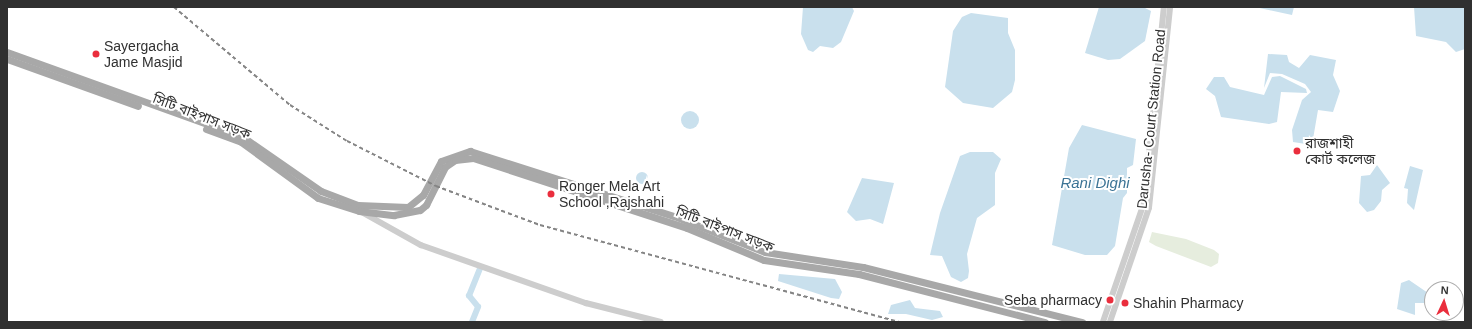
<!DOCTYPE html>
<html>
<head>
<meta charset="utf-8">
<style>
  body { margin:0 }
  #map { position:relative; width:1472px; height:329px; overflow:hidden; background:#fff; font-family:Helvetica,"Noto Sans Bengali",sans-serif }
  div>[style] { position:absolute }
  .green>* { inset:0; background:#e6edde }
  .water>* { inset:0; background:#c9e0ed }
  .round { border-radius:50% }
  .canal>* { height:5.5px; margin:-2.75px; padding:0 2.75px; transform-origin:2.75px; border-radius:2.75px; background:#c9e0ed }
  .minor>* { height:5.5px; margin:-2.75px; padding:0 2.75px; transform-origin:2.75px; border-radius:2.75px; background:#cdcdcd }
  .major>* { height:7px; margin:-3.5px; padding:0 3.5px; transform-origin:3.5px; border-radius:3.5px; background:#a8a8a8 }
  .rail>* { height:1.5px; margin-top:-0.75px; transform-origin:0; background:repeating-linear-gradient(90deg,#858585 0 4px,transparent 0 7px) }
  .dots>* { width:11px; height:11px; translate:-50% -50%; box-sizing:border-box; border:2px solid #fff; border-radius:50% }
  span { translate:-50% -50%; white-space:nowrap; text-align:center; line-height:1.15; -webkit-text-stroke:4px #fff; paint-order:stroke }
  .poi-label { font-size:14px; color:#303030 }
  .left { translate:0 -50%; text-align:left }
  .right { translate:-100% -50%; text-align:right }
  .street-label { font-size:14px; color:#303030 }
  .water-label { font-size:15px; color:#3b7395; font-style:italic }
  .frame { position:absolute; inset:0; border:8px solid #303030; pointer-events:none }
  .north { position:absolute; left:1424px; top:281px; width:40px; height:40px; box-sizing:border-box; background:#fff; border:1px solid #acacac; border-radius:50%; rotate:4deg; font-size:11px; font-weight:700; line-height:16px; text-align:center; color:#303030 }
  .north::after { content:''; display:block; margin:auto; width:14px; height:18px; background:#ea2e3d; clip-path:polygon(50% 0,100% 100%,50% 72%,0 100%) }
</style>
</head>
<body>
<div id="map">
  <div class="green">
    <i style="clip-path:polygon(1152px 232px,1186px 239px,1214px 250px,1219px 254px,1218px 263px,1211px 267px,1156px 246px,1149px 242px)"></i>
  </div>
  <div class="water">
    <i style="clip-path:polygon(803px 7px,852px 7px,854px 11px,841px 42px,833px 48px,820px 46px,813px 52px,808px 50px,801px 34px)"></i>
    <i style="clip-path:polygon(1099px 7px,1143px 7px,1151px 11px,1145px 41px,1120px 59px,1108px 60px,1085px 53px)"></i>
    <i style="clip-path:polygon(1255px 7px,1294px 7px,1292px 15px)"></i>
    <i style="clip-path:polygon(1414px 7px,1465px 7px,1465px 49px,1456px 52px,1446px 42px,1416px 36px)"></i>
    <i style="clip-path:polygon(971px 13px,1008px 18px,1008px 33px,1015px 50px,1015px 80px,1012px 92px,993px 108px,963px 103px,945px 87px,953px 31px,962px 17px)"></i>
    <i style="clip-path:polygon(1268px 54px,1287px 55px,1289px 62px,1299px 68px,1310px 55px,1336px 60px,1333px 75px,1340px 91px,1333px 112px,1318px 110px,1312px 145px,1293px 142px,1292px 130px,1302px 100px,1311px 92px,1305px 84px,1282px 74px,1270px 73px,1264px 88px)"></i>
    <i style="clip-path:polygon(1280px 76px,1306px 89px,1307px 93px,1281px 92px,1277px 122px,1269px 124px,1221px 117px,1215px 96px,1206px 89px,1214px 77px,1224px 77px,1230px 87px,1264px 95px,1272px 77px)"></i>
    <i class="round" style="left:681px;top:111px;width:18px;height:18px"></i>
    <i style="clip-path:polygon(1082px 125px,1136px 139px,1133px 165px,1127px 168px,1127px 193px,1123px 198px,1115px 246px,1107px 255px,1085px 255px,1052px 245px,1069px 148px)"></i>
    <i style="clip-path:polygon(970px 152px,993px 152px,1001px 159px,995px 173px,995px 205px,977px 218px,967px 254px,969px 271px,968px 278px,961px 282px,951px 277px,942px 256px,930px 255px,940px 213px,960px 156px)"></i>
    <i style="clip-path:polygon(1377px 165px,1390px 183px,1382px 190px,1381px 201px,1374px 210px,1367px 212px,1359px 203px,1361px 176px,1370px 175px)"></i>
    <i style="clip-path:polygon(1410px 166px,1423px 170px,1414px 210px,1407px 203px,1408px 189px,1404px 188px)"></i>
    <i class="round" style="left:636px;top:172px;width:12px;height:12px"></i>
    <i style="clip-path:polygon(862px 178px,894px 183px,883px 224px,870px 219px,856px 221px,847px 212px)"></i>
    <i style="clip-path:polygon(779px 274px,835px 279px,842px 292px,839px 299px,831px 298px,778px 281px)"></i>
    <i style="clip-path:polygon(1409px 280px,1428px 293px,1430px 299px,1429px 303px,1415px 303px,1415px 315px,1397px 309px,1401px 283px)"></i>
    <i style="clip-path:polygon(910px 300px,915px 308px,940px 311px,943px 317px,932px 320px,906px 314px,888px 314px,891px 305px)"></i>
  </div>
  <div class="canal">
    <i style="left:472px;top:322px;width:16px;rotate:-68deg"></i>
    <i style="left:478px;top:307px;width:14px;rotate:-129deg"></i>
    <i style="left:469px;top:296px;width:29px;rotate:-68deg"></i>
  </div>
  <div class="minor">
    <i style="left:360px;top:211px;width:70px;rotate:29.1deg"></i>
    <i style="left:421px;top:245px;width:175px;rotate:19.4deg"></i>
    <i style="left:586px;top:303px;width:77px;rotate:14.2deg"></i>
    <i style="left:1103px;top:322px;width:126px;rotate:-71deg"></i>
    <i style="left:1144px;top:203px;width:197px;rotate:-84.2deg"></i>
    <i style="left:1110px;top:322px;width:120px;rotate:-71.1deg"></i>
    <i style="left:1149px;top:208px;width:202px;rotate:-84deg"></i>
  </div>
  <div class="major">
    <i style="left:7px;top:52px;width:251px;rotate:19.8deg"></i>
    <i style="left:243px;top:137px;width:95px;rotate:34.7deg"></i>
    <i style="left:321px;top:191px;width:40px;rotate:21deg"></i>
    <i style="left:358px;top:205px;width:50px;rotate:2.3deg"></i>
    <i style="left:408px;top:207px;width:19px;rotate:-39deg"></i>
    <i style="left:423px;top:195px;width:38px;rotate:-62deg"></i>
    <i style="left:441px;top:161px;width:31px;rotate:-19deg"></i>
    <i style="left:470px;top:151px;width:214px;rotate:17.7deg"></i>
    <i style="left:674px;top:216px;width:98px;rotate:21.6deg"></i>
    <i style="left:765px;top:252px;width:99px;rotate:8.7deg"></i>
    <i style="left:863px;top:267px;width:226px;rotate:14.1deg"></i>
    <i style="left:7px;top:59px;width:139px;rotate:19.7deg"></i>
    <i style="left:206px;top:129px;width:37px;rotate:20deg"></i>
    <i style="left:241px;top:142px;width:95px;rotate:36deg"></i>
    <i style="left:318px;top:198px;width:43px;rotate:17.6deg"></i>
    <i style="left:359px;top:211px;width:35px;rotate:7deg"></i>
    <i style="left:394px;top:215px;width:26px;rotate:-11deg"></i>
    <i style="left:420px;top:210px;width:8px;rotate:-40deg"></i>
    <i style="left:426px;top:205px;width:42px;rotate:-63.4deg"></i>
    <i style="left:445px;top:167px;width:12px;rotate:-35deg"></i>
    <i style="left:455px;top:160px;width:18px;rotate:-6deg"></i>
    <i style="left:473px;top:158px;width:225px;rotate:18.1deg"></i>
    <i style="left:687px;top:228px;width:83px;rotate:22.6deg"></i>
    <i style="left:764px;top:260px;width:96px;rotate:8.4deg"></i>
    <i style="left:859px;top:274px;width:192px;rotate:14.5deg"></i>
  </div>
  <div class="rail">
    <i style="left:174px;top:7px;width:152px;rotate:40.2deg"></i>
    <i style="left:290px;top:105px;width:67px;rotate:32.3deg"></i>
    <i style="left:347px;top:141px;width:100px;rotate:26.8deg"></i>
    <i style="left:436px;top:186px;width:111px;rotate:20.6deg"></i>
    <i style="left:540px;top:225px;width:373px;rotate:15.1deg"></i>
  </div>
  <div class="dots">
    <i style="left:96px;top:54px;background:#ea2e3d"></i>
    <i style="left:1297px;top:151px;background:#ea2e3d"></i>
    <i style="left:551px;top:194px;background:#ea2e3d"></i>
    <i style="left:1110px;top:300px;background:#ea2e3d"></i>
    <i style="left:1125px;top:303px;background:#ea2e3d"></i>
  </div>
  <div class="poi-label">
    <span class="left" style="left:104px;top:54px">Sayergacha<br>Jame Masjid</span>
    <span class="left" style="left:1305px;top:151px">রাজশাহী<br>কোর্ট কলেজ</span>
    <span class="left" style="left:559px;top:194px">Ronger Mela Art<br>School ,Rajshahi</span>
    <span class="right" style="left:1102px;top:300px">Seba pharmacy</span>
    <span class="left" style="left:1133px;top:303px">Shahin Pharmacy</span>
  </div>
  <div class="street-label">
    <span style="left:202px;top:116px;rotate:21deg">সিটি বাইপাস সড়ক</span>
    <span style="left:1151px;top:119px;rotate:-84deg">Darusha- Court Station Road</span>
    <span style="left:725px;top:229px;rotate:21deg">সিটি বাইপাস সড়ক</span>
  </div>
  <div class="water-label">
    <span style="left:1095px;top:183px">Rani Dighi</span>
  </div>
  <div class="frame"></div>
  <div class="north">N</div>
</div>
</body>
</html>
